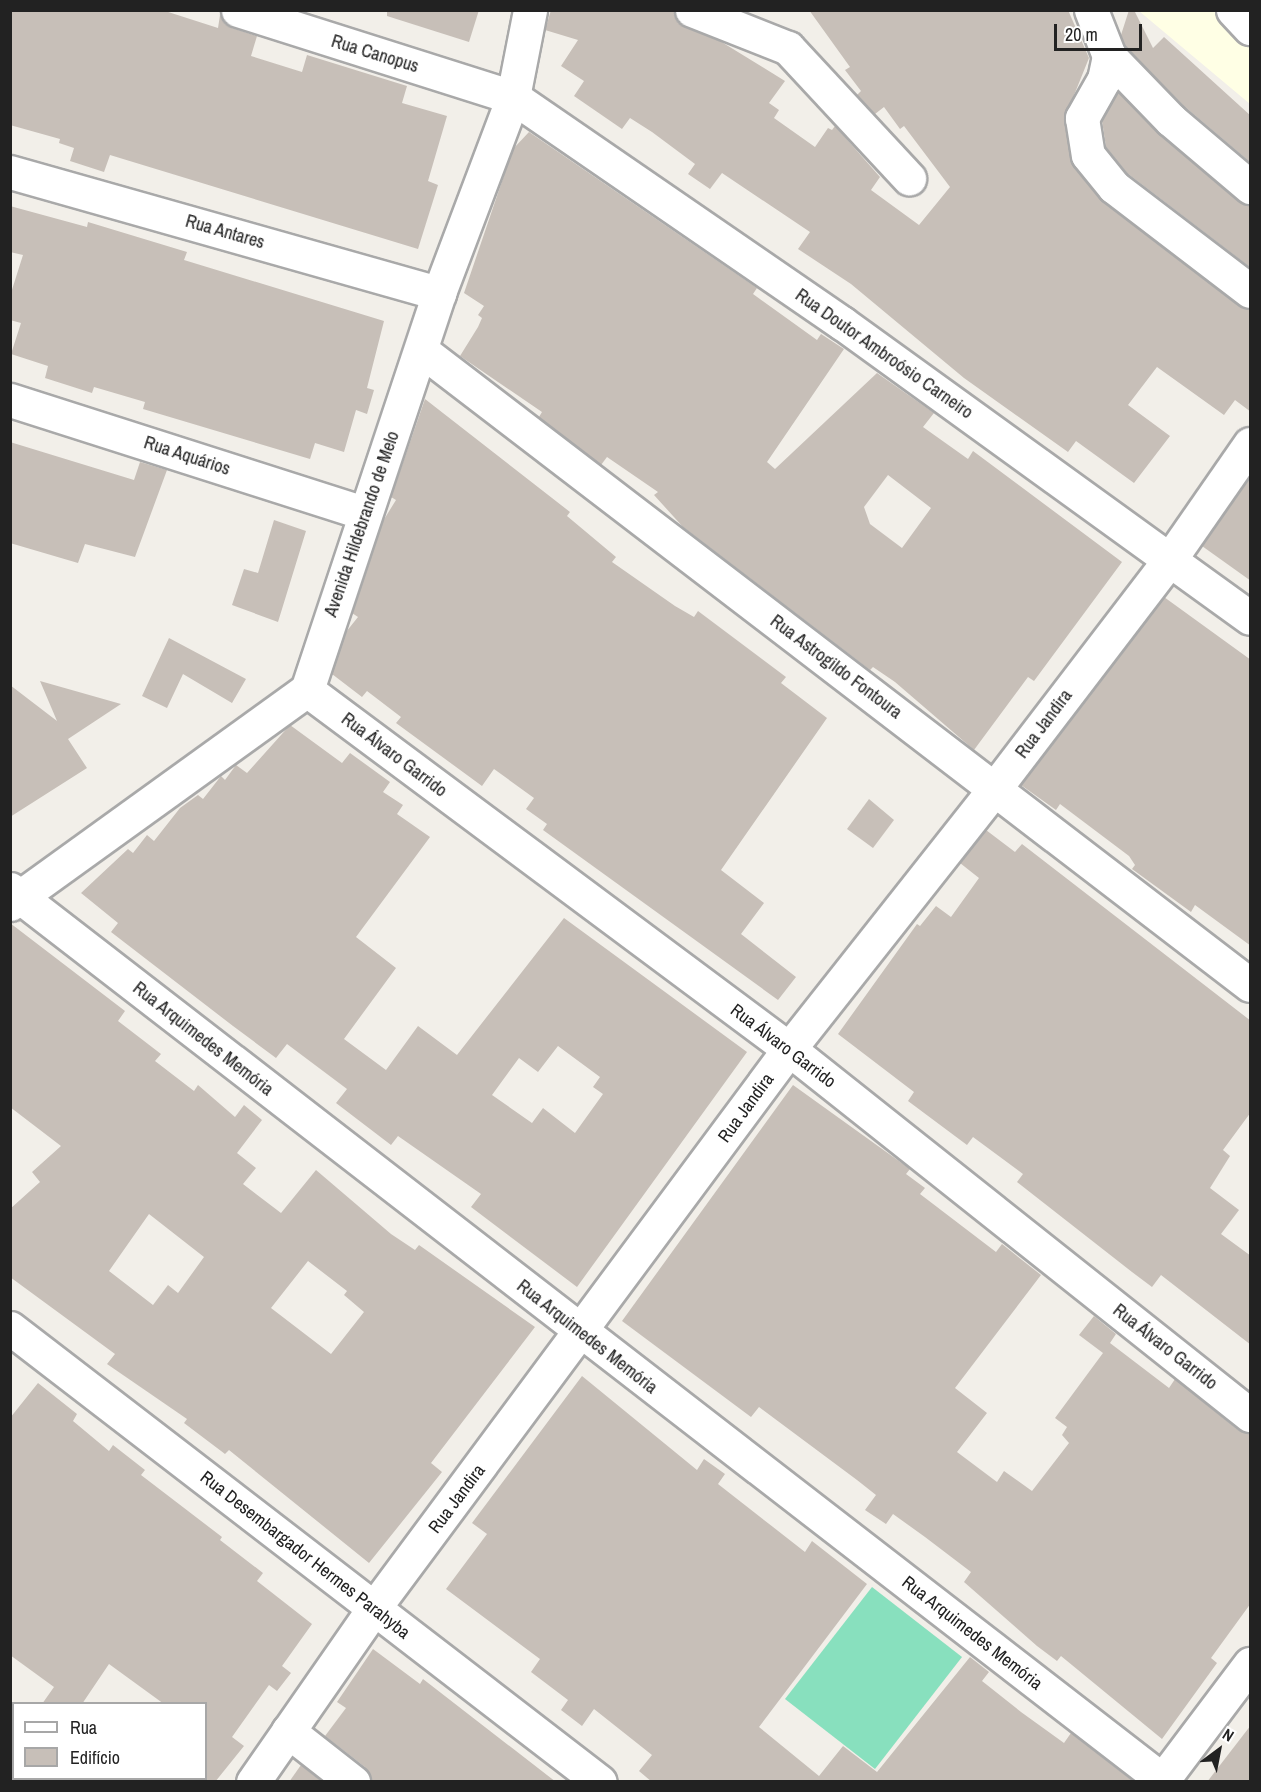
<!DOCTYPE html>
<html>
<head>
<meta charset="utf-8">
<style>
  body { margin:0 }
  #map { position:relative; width:1261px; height:1792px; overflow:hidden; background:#f2efe9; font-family:"Archivo Narrow",sans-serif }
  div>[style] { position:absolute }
  .education>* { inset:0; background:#ffffe5 }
  .pitch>* { inset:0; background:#88e0be }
  .building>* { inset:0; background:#c7bfb8 }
  .roads { filter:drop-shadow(2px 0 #a9a9a9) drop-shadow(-2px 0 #a9a9a9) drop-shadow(0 2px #a9a9a9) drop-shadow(0 -2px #a9a9a9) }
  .minor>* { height:33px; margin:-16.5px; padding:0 16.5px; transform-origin:16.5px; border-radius:16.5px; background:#fff }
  span { translate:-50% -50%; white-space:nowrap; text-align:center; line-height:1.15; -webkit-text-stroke:6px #fff; paint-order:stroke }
  .street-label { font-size:18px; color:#222 }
  .frame { position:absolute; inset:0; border:12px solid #222; pointer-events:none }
  .legend { position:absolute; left:12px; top:1702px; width:195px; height:78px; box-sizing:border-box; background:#fff; border:2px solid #a7a7a7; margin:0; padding:8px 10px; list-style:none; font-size:18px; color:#222 }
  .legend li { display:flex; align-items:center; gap:12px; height:30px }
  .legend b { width:30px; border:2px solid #a7a7a7 }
  .north { position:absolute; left:1189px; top:1720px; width:60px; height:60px; -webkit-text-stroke:4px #fff; paint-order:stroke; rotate:32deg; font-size:16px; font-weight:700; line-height:24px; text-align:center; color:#222 }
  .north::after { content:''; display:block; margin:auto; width:21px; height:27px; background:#222; clip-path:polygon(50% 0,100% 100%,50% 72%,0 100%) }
  .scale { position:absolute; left:1054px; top:24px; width:88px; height:27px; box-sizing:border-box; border:3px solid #222; border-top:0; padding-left:8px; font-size:18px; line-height:21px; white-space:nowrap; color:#222; -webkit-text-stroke:4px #fff; paint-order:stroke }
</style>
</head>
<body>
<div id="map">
  <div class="education">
    <i style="clip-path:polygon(1139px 11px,1250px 11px,1250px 104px)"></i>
  </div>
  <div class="pitch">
    <i style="clip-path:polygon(872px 1587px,962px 1657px,875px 1769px,785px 1699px)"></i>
  </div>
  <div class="building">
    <i style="clip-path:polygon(10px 10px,162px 10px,218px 28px,220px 15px,232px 28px,257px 36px,251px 56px,302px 72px,307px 55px,407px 86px,402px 103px,447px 116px,428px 181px,438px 185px,418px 249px,110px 155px,104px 172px,70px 161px,74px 148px,59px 143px,60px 139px,10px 125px)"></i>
    <i style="clip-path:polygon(387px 10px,479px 10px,469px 42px,387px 16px)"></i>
    <i style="clip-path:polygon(551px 10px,674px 10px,677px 21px,685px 27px,720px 41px,785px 81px,769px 103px,779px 110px,774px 118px,815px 147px,828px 128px,832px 130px,835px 126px,880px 177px,871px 190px,919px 225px,950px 187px,904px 126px,900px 129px,884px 107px,875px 114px,857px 95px,861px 91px,845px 70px,850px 67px,809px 10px,1068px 10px,1089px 58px,1064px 120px,1073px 166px,1103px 202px,1239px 306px,1251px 309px,1251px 412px,1235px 400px,1224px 415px,1157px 367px,1128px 405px,1170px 436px,1134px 483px,1076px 441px,1068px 452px,964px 378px,851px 284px,798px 249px,810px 232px,722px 173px,710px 189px,688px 174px,695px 164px,652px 132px,630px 118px,622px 129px,574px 96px,584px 81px,561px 66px,578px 40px,545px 30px)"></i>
    <i style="clip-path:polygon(1129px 10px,1134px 10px,1153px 48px,1164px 37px,1251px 116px,1251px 163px,1184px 106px,1125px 46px,1121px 35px)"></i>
    <i style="clip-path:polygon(1118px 92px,1159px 134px,1238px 201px,1251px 205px,1251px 268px,1127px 173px,1106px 147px,1102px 121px)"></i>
    <i style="clip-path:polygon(evenodd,529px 132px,757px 288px,753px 294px,817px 340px,821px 334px,844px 349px,767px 462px,775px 469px,877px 373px,934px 413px,923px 427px,968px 459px,973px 451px,1122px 562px,1034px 681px,1028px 677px,974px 750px,895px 682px,873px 667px,870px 670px,683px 527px,654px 495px,658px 492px,607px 457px,601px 465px,539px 417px,542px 412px,460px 356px,478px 327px,482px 318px,478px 315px,484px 306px,464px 293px,513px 149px,529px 132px,888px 475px,931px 508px,902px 548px,870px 524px,864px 507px,888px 475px)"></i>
    <i style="clip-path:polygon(10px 206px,87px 227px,88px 222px,187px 252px,184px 260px,384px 321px,367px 388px,374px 390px,367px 414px,356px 410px,344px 452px,315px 443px,310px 459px,143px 409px,145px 402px,94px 387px,92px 393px,45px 378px,48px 366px,11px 354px,21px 323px,10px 320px,10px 296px,23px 255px,10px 252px)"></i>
    <i style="clip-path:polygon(425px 399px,570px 512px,567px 516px,616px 557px,612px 562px,675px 606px,694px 617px,698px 611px,786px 677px,781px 683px,827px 718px,721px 870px,764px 903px,741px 934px,796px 977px,778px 1000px,543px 830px,547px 824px,526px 809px,534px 798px,494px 769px,482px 786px,396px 723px,401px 717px,367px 691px,362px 697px,332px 674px,346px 632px,358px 617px,352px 613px,383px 521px,396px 500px,391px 497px)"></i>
    <i style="clip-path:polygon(10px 442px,134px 480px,140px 462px,167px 470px,135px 557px,85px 544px,78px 563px,10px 543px)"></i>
    <i style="clip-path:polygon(1251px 476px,1251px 581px,1202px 546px)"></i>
    <i style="clip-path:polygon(274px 520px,306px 531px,278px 622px,232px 605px,244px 569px,258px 573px)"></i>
    <i style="clip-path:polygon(1164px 597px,1251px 660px,1251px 946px,1195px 905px,1191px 912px,1132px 869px,1135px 865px,1129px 856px,1060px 804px,1056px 810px,1021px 785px)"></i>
    <i style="clip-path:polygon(169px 638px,246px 679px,232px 703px,183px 674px,167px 708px,142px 696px)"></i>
    <i style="clip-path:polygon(40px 681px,121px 704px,68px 739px,87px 768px,10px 817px,10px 685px,57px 721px)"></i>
    <i style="clip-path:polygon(evenodd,290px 725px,342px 763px,350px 753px,390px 782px,383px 792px,403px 805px,397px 814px,430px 837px,356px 937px,396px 968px,344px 1039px,386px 1070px,418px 1026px,457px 1055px,564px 918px,747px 1052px,577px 1287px,471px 1207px,481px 1194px,398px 1136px,391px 1145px,336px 1103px,347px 1089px,287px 1044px,276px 1058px,233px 1026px,111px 932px,118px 923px,81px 893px,128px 849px,133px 853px,147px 835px,154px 841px,180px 808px,198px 795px,203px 799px,221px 776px,225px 780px,236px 765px,247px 773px,290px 725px,558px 1046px,600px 1077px,593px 1087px,603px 1094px,575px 1133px,543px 1108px,532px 1123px,492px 1095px,519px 1058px,538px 1072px,558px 1046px)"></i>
    <i style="clip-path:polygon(869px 799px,894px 820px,873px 848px,847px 829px)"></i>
    <i style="clip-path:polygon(986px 830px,1015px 852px,1022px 844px,1251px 1021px,1251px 1112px,1223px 1150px,1230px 1156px,1210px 1188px,1239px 1210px,1221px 1234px,1251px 1256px,1251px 1345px,1161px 1275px,1152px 1287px,1132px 1272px,1017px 1182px,1023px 1174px,973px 1137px,967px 1145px,908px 1101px,914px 1092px,838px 1034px,917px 924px,920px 926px,936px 906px,951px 917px,979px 878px,960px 863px)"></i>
    <i style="clip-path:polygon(evenodd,10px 923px,125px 1011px,118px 1021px,161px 1054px,155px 1061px,194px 1091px,198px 1085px,235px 1117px,244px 1105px,262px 1120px,237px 1153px,256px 1168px,243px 1184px,281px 1213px,316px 1170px,391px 1234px,415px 1250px,419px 1245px,535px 1327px,431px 1463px,442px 1472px,369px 1563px,229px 1450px,225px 1454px,184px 1423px,187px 1419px,107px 1364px,115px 1354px,10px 1277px,10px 1209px,40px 1182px,32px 1172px,61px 1146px,10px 1107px,10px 923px,149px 1214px,204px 1257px,178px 1293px,168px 1285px,153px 1305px,109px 1271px,149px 1214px,10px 923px,308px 1261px,347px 1291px,344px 1295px,364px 1312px,331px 1354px,271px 1308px,308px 1261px)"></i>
    <i style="clip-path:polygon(793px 1085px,910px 1169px,906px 1174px,925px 1188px,920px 1194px,996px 1252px,1002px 1244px,1041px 1275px,955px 1388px,987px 1413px,957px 1452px,997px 1482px,1004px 1471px,1032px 1491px,1069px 1443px,1062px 1435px,1067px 1427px,1055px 1418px,1103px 1353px,1079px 1335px,1094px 1316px,1116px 1334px,1110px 1343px,1169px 1388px,1175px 1379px,1238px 1430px,1251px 1433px,1251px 1603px,1211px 1658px,1217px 1663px,1162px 1739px,1061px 1656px,1057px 1661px,1037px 1646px,964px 1582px,971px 1572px,925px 1537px,893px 1514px,886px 1524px,865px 1510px,876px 1495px,857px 1480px,759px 1407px,751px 1417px,622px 1321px)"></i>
    <i style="clip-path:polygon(582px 1376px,697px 1470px,704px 1459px,725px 1474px,718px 1484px,805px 1552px,812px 1541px,867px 1584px,759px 1727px,819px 1776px,843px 1746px,877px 1772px,970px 1657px,989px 1672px,982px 1681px,1021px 1712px,1064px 1743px,1071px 1733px,1134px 1782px,652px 1782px,639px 1771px,652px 1755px,594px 1709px,582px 1726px,561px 1710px,568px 1700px,531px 1672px,540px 1659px,446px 1589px,487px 1534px,472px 1523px)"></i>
    <i style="clip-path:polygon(38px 1383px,77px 1414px,73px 1421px,109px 1451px,113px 1445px,145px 1470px,141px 1475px,222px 1537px,220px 1540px,263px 1573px,257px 1581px,312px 1624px,282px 1666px,291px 1673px,277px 1691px,269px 1685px,232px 1737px,244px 1746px,215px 1782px,206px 1782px,206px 1704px,164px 1704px,109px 1664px,82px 1704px,42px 1704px,54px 1687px,10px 1655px,10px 1418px)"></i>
    <i style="clip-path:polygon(373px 1649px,420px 1684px,423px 1679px,556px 1782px,371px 1782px,365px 1767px,325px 1736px,346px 1708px,337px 1702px)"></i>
    <i style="clip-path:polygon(1251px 1725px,1251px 1782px,1207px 1782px)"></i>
    <i style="clip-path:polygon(301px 1765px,322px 1782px,289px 1782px)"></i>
  </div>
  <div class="roads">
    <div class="minor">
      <i style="left:238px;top:10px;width:288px;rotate:17.6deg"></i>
      <i style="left:513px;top:97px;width:399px;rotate:34.5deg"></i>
      <i style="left:842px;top:323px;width:503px;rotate:35.87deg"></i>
      <i style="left:692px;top:10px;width:103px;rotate:21.6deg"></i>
      <i style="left:788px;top:48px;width:178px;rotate:47.1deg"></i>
      <i style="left:1091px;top:10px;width:49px;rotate:68.6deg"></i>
      <i style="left:1109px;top:56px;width:89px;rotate:45.9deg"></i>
      <i style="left:1171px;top:120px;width:104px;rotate:40.3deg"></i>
      <i style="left:1233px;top:10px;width:25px;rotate:47deg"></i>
      <i style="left:1109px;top:56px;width:24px;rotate:102deg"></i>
      <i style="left:1104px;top:79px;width:45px;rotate:119.4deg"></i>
      <i style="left:1082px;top:118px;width:37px;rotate:81deg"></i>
      <i style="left:1088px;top:155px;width:41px;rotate:50.9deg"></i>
      <i style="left:1114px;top:187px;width:171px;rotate:37.4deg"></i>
      <i style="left:10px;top:172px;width:446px;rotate:15.8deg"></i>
      <i style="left:421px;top:350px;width:1044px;rotate:37.45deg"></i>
      <i style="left:10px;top:400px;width:372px;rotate:17.7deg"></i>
      <i style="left:307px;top:690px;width:601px;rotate:36.68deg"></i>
      <i style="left:789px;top:1049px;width:589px;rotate:38.45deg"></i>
      <i style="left:10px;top:889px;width:1460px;rotate:37.71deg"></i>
      <i style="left:10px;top:904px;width:366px;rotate:-35.8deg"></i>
      <i style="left:307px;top:690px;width:418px;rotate:-71.6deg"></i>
      <i style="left:439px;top:293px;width:210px;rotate:-69.3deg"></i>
      <i style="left:513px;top:97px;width:89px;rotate:-78.9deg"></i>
      <i style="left:10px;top:1328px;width:744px;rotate:37.58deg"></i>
      <i style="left:288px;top:1731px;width:83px;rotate:38.1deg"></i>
      <i style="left:16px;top:1778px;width:6px;rotate:45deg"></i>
      <i style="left:253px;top:1782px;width:212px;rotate:-55.2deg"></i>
      <i style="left:374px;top:1608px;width:696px;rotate:-53.41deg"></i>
      <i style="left:789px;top:1049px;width:333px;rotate:-51.7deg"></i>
      <i style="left:995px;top:788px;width:288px;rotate:-52.6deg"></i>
      <i style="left:1170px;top:559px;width:140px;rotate:-55.2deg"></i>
      <i style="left:1161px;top:1782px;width:148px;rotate:-53deg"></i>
    </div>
  </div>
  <div class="street-label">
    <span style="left:375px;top:54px;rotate:17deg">Rua Canopus</span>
    <span style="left:225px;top:232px;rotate:16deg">Rua Antares</span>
    <span style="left:884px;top:354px;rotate:35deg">Rua Doutor Ambroósio Carneiro</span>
    <span style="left:187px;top:456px;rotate:18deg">Rua Aquários</span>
    <span style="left:362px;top:524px;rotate:-71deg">Avenida Hildebrando de Melo</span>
    <span style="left:836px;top:667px;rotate:37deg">Rua Astrogildo Fontoura</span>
    <span style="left:1044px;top:724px;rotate:-53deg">Rua Jandira</span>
    <span style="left:394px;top:755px;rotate:37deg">Rua Álvaro Garrido</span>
    <span style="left:203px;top:1039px;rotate:38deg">Rua Arquimedes Memória</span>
    <span style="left:783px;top:1046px;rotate:37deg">Rua Álvaro Garrido</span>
    <span style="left:746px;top:1108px;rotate:-54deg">Rua Jandira</span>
    <span style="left:587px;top:1337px;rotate:38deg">Rua Arquimedes Memória</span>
    <span style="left:1165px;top:1347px;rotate:38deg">Rua Álvaro Garrido</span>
    <span style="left:457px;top:1499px;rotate:-53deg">Rua Jandira</span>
    <span style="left:305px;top:1555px;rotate:38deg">Rua Desembargador Hermes Parahyba</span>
    <span style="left:972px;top:1633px;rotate:38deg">Rua Arquimedes Memória</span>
  </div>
  <div class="frame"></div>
  <ul class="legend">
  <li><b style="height:8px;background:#fff"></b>Rua</li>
  <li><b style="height:16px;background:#c7bfb8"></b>Edifício</li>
  </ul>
  <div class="north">N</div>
  <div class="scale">20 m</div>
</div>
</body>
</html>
